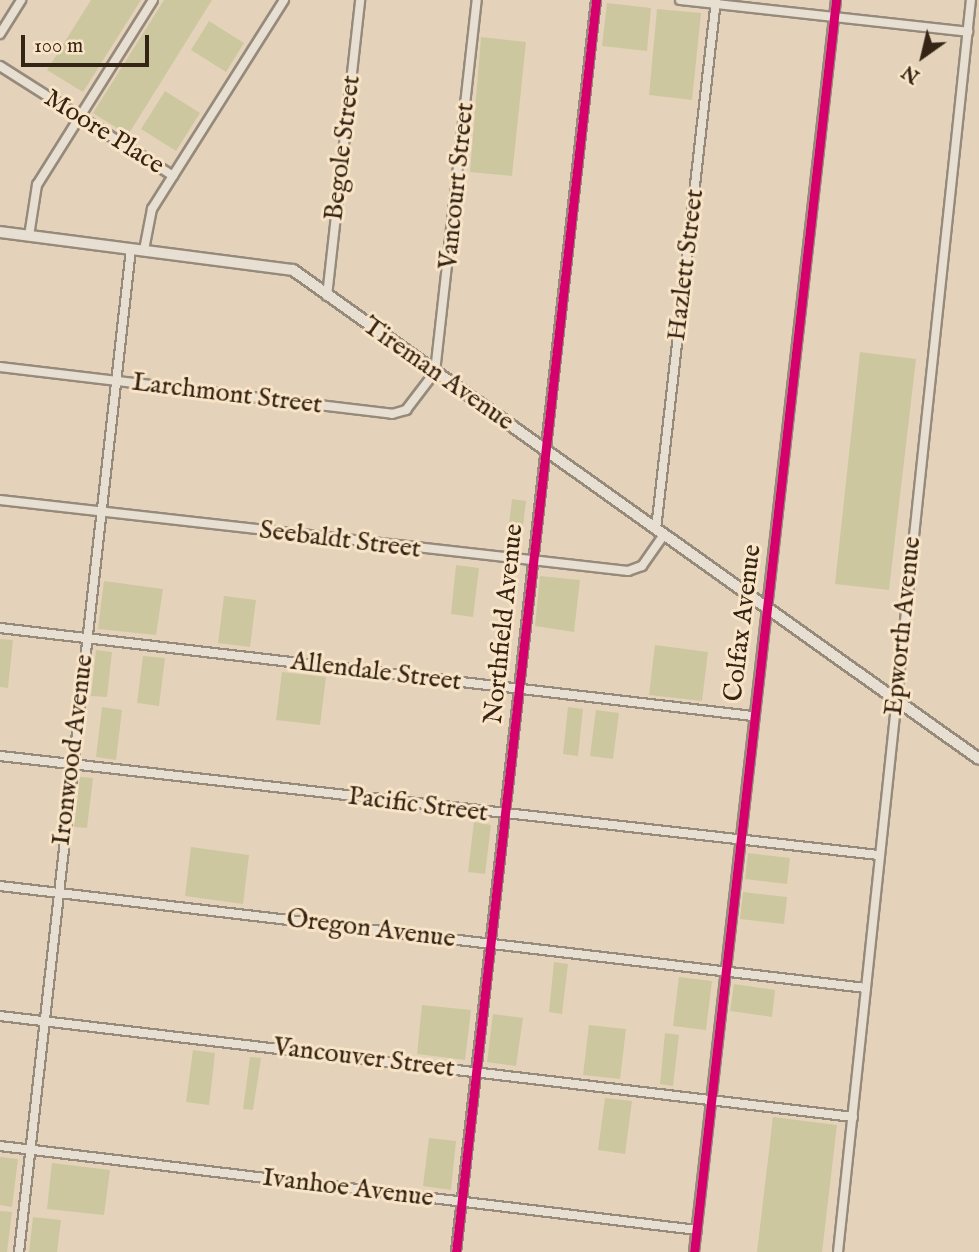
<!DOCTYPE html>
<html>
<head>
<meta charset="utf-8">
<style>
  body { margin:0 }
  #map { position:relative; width:979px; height:1252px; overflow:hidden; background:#e4d3ba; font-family:"IM FELL English",serif }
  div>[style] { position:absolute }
  .green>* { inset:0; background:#cdc79f }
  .roads { filter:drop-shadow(2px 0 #968a7b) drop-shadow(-2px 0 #968a7b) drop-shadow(0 2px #968a7b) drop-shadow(0 -2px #968a7b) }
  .minor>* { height:8px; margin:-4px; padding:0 4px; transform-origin:4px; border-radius:4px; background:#e8dfd3 }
  .tertiary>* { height:10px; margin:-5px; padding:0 5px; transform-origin:5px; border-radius:5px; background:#e8dfd3 }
  .cycleway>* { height:9px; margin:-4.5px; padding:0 4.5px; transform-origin:4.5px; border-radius:4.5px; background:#d6006c }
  span { translate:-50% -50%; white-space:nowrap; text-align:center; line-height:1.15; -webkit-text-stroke:6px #f9e4c7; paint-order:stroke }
  .street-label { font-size:26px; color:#342415 }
  .north { position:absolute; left:888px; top:21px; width:70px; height:70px; -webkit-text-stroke:5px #f9e4c7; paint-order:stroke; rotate:214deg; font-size:19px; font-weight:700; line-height:28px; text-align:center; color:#342415 }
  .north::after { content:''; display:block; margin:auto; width:24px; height:32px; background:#342415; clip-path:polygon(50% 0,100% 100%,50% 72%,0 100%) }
  .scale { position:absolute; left:21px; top:35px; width:128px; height:32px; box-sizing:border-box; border:4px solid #342415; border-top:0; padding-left:9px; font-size:21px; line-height:24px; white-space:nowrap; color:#342415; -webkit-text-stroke:5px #f9e4c7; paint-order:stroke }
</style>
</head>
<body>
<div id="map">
  <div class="green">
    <i style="clip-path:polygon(91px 0,141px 0,83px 92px,47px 70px)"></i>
    <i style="clip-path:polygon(164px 0,212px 0,128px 135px,93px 113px)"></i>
    <i style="clip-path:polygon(607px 3px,651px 8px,647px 51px,602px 46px)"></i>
    <i style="clip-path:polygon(657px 9px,701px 13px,692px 100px,649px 95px)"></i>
    <i style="clip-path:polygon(209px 21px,244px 43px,226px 72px,191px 50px)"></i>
    <i style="clip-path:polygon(481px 37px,526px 42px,512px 176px,470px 172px)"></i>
    <i style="clip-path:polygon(165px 91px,200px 113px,176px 151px,141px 129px)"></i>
    <i style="clip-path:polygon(860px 352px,916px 359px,889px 590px,835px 584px)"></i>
    <i style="clip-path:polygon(512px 499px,526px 501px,520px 552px,506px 550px)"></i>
    <i style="clip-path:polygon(456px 565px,479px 568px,473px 617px,451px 614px)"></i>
    <i style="clip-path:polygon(540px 576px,580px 580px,574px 632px,535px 626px)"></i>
    <i style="clip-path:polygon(104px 581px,163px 589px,156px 635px,98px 629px)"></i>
    <i style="clip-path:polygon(224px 596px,256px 600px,250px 647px,218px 643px)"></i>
    <i style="clip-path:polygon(0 639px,13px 640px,8px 688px,0 687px)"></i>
    <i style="clip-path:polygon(655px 645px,708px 652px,702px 701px,649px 695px)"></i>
    <i style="clip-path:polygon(96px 650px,112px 652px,107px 697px,91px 696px)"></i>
    <i style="clip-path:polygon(143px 656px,165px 658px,159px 706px,137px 703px)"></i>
    <i style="clip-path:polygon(282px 672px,326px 677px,320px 725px,276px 720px)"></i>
    <i style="clip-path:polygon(102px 707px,122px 710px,116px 760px,96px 757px)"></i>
    <i style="clip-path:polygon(568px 707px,583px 709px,578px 756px,563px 754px)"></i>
    <i style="clip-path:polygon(596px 710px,619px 713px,613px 759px,590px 756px)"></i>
    <i style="clip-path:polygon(80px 777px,93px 778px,87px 828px,74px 827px)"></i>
    <i style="clip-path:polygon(474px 822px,491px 825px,485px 874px,468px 872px)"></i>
    <i style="clip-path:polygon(191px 847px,249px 855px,243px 904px,185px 896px)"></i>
    <i style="clip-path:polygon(748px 853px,790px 858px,787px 884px,745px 879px)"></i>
    <i style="clip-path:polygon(743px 892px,787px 897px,784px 924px,740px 919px)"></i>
    <i style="clip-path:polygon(554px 962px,568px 964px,562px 1014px,549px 1012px)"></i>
    <i style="clip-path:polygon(679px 977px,712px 981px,706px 1030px,673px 1026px)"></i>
    <i style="clip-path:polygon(734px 984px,775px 990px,772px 1017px,730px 1011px)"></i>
    <i style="clip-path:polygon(422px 1005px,471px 1010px,465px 1060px,417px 1054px)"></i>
    <i style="clip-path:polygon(493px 1014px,523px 1018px,516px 1066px,487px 1062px)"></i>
    <i style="clip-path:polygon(589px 1025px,626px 1029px,620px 1079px,583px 1075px)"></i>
    <i style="clip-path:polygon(665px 1033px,679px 1035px,673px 1086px,660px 1084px)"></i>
    <i style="clip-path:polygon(193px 1050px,215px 1053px,209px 1105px,186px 1102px)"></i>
    <i style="clip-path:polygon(250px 1057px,261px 1058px,253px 1110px,243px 1109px)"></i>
    <i style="clip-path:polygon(605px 1098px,632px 1101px,625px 1154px,598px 1150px)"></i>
    <i style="clip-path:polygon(773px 1117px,837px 1125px,822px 1252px,757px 1252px)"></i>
    <i style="clip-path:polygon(429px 1138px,456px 1141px,451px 1190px,423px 1186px)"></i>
    <i style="clip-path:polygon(0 1157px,18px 1159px,12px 1207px,0 1205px)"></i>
    <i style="clip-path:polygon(52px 1163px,110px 1170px,104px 1215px,47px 1209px)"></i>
    <i style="clip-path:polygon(0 1211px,12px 1212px,7px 1252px,0 1252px)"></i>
    <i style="clip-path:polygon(33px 1217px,61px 1220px,57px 1252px,29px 1252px)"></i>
  </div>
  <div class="roads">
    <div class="minor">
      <i style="left:680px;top:0;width:290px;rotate:6.3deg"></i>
      <i style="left:0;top:34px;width:40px;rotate:-58deg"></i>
      <i style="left:0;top:66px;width:205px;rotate:32.4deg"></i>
      <i style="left:29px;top:236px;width:52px;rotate:-81.1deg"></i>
      <i style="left:37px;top:185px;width:218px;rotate:-57.9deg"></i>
      <i style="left:144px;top:250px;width:42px;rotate:-79deg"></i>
      <i style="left:152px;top:209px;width:247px;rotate:-57.7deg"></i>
      <i style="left:327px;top:296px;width:298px;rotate:-83.6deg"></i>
      <i style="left:0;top:367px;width:395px;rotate:6.8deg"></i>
      <i style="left:392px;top:414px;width:15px;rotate:-16deg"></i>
      <i style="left:406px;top:410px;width:48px;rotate:-52.7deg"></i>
      <i style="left:435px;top:372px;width:374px;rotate:-83.6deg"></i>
      <i style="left:0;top:500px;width:632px;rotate:6.45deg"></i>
      <i style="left:628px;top:571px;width:15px;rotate:-20deg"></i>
      <i style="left:642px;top:566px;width:38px;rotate:-55deg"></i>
      <i style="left:656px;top:529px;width:532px;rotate:-83.53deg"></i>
      <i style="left:0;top:628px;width:758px;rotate:6.67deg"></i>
      <i style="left:0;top:756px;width:884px;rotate:6.43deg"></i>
      <i style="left:0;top:886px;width:872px;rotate:6.72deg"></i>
      <i style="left:0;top:1016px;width:859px;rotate:6.75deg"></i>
      <i style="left:0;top:1146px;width:702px;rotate:6.87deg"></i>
      <i style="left:19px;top:1252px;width:1009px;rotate:-83.63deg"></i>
      <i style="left:456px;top:1252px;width:1260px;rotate:-83.62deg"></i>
      <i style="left:694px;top:1252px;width:1260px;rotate:-83.53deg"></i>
      <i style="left:838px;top:1252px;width:1259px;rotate:-83.94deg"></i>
    </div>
    <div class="tertiary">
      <i style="left:0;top:232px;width:295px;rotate:7.4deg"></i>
      <i style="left:293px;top:270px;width:842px;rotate:35.48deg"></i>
    </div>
  </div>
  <div class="cycleway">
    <i style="left:456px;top:1252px;width:1260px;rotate:-83.62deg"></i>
    <i style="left:694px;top:1252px;width:1260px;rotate:-83.53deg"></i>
  </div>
  <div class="street-label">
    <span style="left:104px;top:132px;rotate:32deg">Moore Place</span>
    <span style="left:343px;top:148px;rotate:-83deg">Begole Street</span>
    <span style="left:457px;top:186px;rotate:-84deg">Vancourt Street</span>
    <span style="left:686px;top:265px;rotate:-83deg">Hazlett Street</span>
    <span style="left:438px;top:374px;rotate:35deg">Tireman Avenue</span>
    <span style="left:227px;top:394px;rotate:7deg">Larchmont Street</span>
    <span style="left:340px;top:540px;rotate:7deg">Seebaldt Street</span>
    <span style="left:743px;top:623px;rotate:-83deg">Colfax Avenue</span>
    <span style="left:504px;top:624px;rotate:-84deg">Northfield Avenue</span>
    <span style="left:903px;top:626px;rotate:-84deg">Epworth Avenue</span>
    <span style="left:376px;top:672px;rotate:7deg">Allendale Street</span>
    <span style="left:73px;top:750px;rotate:-83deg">Ironwood Avenue</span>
    <span style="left:418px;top:805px;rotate:7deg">Pacific Street</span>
    <span style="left:371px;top:929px;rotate:7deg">Oregon Avenue</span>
    <span style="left:364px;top:1058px;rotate:7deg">Vancouver Street</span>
    <span style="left:348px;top:1188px;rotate:7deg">Ivanhoe Avenue</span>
  </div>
  <div class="north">N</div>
  <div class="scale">100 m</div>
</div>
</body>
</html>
